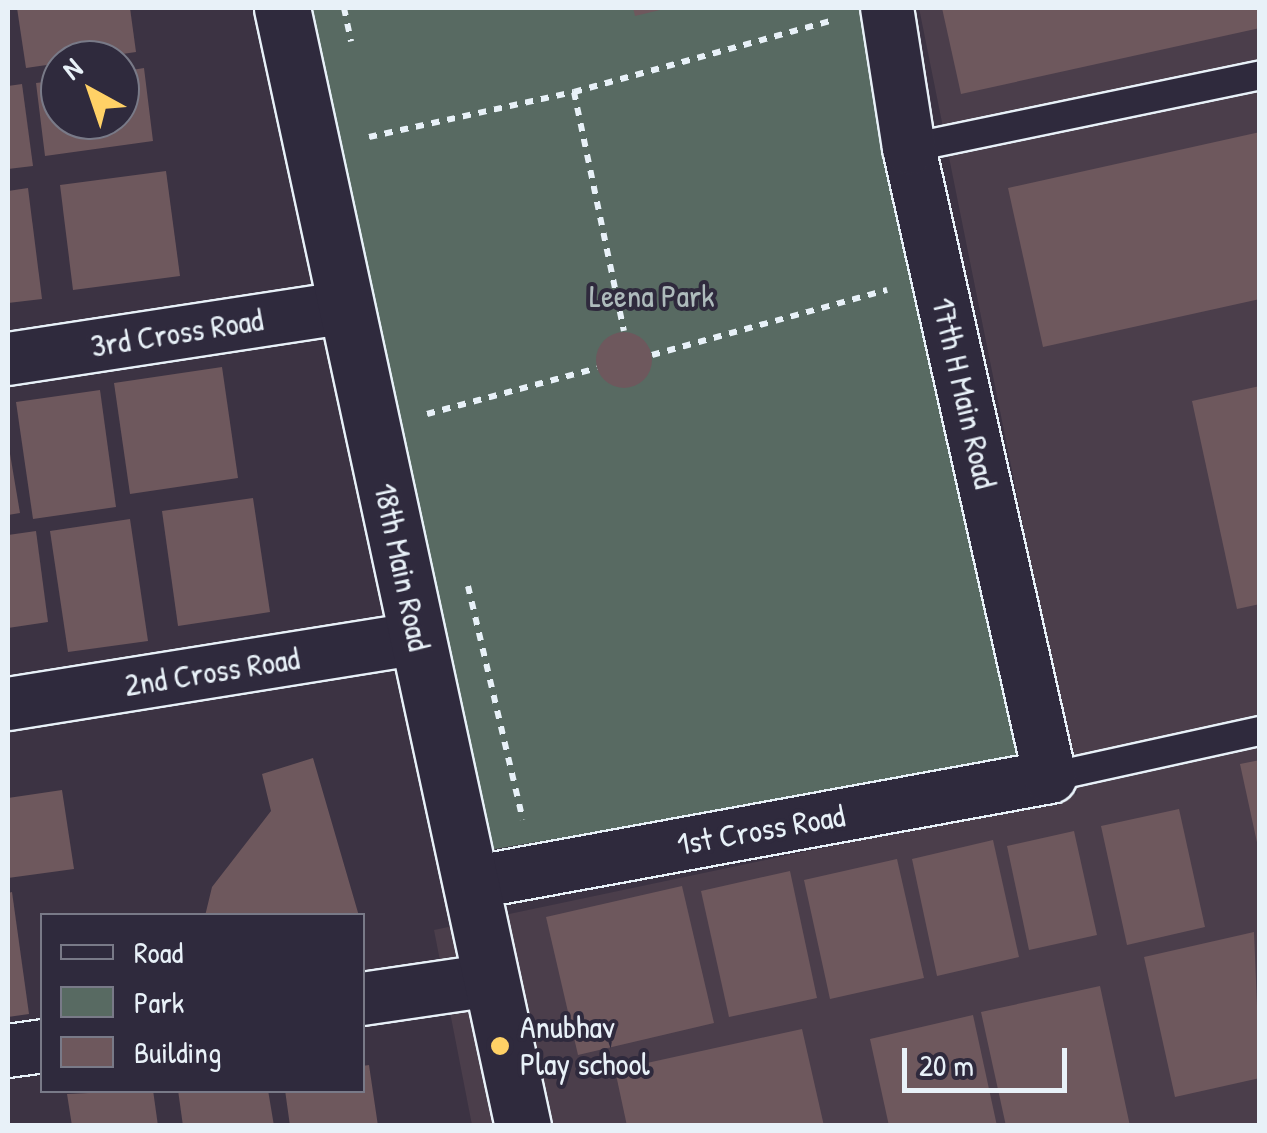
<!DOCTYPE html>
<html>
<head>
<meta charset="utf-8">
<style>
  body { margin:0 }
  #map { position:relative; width:1267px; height:1133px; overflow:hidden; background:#3c3343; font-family:"Patrick Hand",sans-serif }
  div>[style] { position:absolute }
  .built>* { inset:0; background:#4b3e4b }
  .green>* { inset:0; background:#586a62 }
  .building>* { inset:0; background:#6e585d }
  .round { border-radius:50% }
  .path>* { height:6px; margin-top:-3px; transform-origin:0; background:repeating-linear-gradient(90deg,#e8f1f8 0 8px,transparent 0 16px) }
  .roads { filter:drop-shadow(2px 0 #e8f1f8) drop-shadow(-2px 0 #e8f1f8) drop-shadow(0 2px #e8f1f8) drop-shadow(0 -2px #e8f1f8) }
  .service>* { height:28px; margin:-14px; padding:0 14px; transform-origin:14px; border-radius:14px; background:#2f2a3d }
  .minor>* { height:52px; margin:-26px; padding:0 26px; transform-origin:26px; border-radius:26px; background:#2f2a3d }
  .tertiary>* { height:55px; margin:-27.5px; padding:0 27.5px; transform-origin:27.5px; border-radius:27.5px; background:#2f2a3d }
  .dots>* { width:28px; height:28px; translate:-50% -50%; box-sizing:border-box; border:5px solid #2f2a3d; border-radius:50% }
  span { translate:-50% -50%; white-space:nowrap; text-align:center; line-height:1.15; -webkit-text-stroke:8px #2f2a3d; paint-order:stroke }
  .park-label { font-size:32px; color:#aebbbc }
  .street-label { font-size:32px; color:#e8f1f8 }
  .poi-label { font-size:32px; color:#e8f1f8 }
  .left { translate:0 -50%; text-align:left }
  .frame { position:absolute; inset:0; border:10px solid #e8f1f8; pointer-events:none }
  .legend { position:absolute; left:40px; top:913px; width:325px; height:180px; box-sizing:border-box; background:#2f2a3d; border:2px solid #797a88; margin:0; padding:12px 18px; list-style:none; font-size:30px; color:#e8f1f8 }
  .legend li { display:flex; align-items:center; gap:20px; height:50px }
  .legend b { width:50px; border:2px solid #797a88 }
  .north { position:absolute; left:40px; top:40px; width:100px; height:100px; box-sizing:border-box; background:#2f2a3d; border:2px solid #797a88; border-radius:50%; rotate:320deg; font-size:28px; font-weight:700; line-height:40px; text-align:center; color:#e8f1f8 }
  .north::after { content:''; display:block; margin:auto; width:35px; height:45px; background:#ffd166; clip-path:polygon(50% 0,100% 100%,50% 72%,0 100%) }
  .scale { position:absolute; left:902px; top:1048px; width:165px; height:45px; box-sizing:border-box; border:5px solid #e8f1f8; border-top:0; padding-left:12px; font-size:30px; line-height:35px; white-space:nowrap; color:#e8f1f8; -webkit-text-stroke:8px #2f2a3d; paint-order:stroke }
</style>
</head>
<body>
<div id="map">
  <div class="built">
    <i style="clip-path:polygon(919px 8px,1259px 8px,1259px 1125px,472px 1125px,434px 930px,1077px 794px)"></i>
  </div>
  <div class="green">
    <i style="clip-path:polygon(306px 8px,881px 8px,1022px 761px,477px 852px)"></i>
  </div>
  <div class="building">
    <i style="clip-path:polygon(17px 8px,130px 8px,136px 52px,26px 68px)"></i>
    <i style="clip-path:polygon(633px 8px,664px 8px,664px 9px,635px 16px)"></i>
    <i style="clip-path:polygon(942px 8px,1260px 8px,1260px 28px,961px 94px)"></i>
    <i style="clip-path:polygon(144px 68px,153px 141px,45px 156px,36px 83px,60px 80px,60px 120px,120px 120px,120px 72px)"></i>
    <i style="clip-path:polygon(22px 84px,33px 166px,8px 169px,8px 86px)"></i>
    <i style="clip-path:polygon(1260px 132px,1260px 299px,1043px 347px,1008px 188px)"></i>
    <i style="clip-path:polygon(166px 171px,180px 276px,73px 290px,60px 185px)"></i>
    <i style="clip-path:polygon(28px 188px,42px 299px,8px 303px,8px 191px)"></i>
    <i class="round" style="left:596px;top:332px;width:56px;height:56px"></i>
    <i style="clip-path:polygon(222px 367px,238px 478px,130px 494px,114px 383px)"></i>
    <i style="clip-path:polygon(1260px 386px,1260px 604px,1237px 609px,1192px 401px)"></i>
    <i style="clip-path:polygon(100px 390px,116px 507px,33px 519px,16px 402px)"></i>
    <i style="clip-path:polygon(8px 442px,20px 513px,8px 515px)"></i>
    <i style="clip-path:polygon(253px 498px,270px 612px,178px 626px,162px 511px)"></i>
    <i style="clip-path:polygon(130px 519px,148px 641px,68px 652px,50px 531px)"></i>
    <i style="clip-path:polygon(36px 531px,48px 622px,8px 628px,8px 535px)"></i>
    <i style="clip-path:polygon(313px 758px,359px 916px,205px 916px,212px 887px,271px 811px,262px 774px)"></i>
    <i style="clip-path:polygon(1260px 760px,1260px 847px,1258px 847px,1240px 764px)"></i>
    <i style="clip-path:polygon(62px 790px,74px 869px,8px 878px,8px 798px)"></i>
    <i style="clip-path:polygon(1179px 809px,1205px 927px,1127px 945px,1101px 826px)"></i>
    <i style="clip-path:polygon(1074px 831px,1097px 935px,1029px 950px,1007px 846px)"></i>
    <i style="clip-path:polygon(993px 840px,1019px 957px,937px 976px,912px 859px)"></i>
    <i style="clip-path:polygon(897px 859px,924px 978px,830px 999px,804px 880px)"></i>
    <i style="clip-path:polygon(790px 871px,817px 998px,729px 1017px,701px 891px)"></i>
    <i style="clip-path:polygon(682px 886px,714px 1023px,578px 1055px,546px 917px)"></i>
    <i style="clip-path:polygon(12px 892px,29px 1014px,8px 1017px,8px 893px)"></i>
    <i style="clip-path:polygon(1254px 932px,1260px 1078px,1175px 1097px,1144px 957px)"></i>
    <i style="clip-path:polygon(1100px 986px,1130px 1126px,1006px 1126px,981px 1012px)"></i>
    <i style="clip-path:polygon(973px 1015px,997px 1126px,889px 1126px,870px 1039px)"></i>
    <i style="clip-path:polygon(802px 1029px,824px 1126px,627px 1126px,615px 1070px)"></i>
    <i style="clip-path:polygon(369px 1065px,378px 1126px,290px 1126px,285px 1090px,362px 1090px,362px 1066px)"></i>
    <i style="clip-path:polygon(153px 1090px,158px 1126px,72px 1126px,67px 1094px)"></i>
    <i style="clip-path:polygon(178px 1090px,268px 1090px,274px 1126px,183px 1126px)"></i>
  </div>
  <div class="path">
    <i style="left:344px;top:8px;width:34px;rotate:78deg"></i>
    <i style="left:574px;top:92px;width:244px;rotate:78.2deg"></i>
    <i style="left:369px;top:137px;width:210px;rotate:-12.4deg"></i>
    <i style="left:574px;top:92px;width:269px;rotate:-15.5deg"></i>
    <i style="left:652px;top:355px;width:244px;rotate:-15.5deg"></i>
    <i style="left:427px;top:414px;width:176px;rotate:-15.1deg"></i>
    <i style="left:468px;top:586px;width:240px;rotate:76.8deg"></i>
  </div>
  <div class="roads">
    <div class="service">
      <i style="left:909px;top:148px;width:359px;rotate:-11.7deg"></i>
      <i style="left:1050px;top:777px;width:215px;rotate:-12.4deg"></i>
    </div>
    <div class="minor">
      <i style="left:8px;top:359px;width:343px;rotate:-8.7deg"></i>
      <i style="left:8px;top:704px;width:413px;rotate:-9.1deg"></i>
      <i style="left:471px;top:883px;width:589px;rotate:-10.37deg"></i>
      <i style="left:1050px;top:777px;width:645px;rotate:-102.63deg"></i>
      <i style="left:909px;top:148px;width:142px;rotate:-98.9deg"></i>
      <i style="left:362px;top:999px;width:131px;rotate:-8.3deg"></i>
      <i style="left:8px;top:1051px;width:34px;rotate:-8deg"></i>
    </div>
    <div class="tertiary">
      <i style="left:282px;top:8px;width:1144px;rotate:77.84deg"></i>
    </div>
  </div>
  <div class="dots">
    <i style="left:500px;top:1046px;background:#ffd166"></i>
  </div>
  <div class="park-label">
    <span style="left:652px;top:296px">Leena Park</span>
  </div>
  <div class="street-label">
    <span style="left:177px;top:333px;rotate:-9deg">3rd Cross Road</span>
    <span style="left:964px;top:393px;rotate:77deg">17th H Main Road</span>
    <span style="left:402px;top:567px;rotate:78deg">18th Main Road</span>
    <span style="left:212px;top:672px;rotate:-9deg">2nd Cross Road</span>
    <span style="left:761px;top:830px;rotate:-10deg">1st Cross Road</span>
  </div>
  <div class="poi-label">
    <span class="left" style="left:520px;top:1046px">Anubhav<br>Play school</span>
  </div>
  <div class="frame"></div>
  <ul class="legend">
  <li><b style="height:12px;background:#2f2a3d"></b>Road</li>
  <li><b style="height:28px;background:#586a62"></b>Park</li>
  <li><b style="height:28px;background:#6e585d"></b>Building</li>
  </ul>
  <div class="north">N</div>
  <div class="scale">20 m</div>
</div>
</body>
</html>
